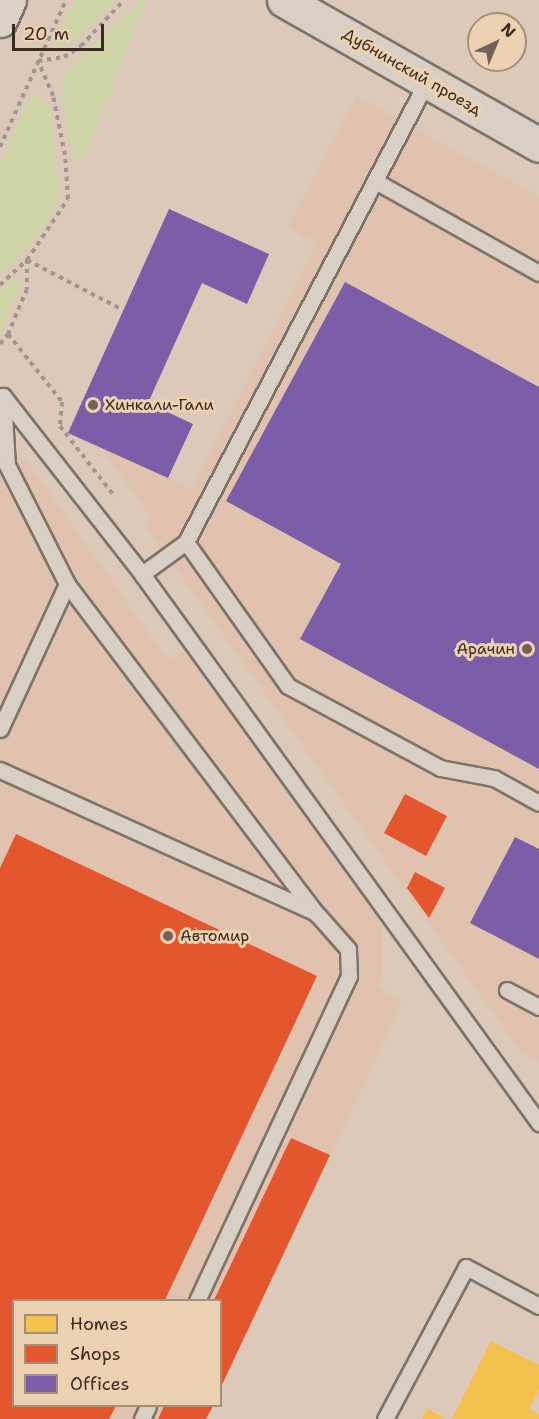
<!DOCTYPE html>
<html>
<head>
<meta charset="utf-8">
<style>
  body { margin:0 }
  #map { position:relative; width:539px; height:1419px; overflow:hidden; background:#dcc9ba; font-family:"Shantell Sans",sans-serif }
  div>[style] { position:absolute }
  .built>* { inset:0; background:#e0c2ae }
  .green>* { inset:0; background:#ced6a7 }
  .homes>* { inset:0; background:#f2c14e }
  .shops>* { inset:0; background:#e4572e }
  .offices>* { inset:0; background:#7b5ea7 }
  .path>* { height:4px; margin-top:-2px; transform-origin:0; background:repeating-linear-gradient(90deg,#a0978e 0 4.5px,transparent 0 9px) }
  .roads { filter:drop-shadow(2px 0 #7e7369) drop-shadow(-2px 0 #7e7369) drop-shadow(0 2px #7e7369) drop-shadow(0 -2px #7e7369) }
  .lane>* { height:15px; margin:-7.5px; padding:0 7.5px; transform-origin:7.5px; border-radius:7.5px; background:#d9cfc4 }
  .secondary>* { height:33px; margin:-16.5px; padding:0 16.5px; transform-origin:16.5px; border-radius:16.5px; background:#d9cfc4 }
  .primary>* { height:33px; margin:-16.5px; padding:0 16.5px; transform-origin:16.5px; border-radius:16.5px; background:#ddd2c4 }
  .dots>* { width:16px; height:16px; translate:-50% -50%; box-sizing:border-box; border:3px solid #ecd2b3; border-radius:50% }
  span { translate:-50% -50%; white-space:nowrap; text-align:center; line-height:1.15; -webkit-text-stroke:6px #ecd2b3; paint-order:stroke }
  .street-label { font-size:16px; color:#3b2a1e }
  .poi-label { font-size:16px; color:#3b2a1e }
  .left { translate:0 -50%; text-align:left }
  .right { translate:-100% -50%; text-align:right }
  .legend { position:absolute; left:12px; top:1299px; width:210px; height:108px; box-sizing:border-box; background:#ecd2b3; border:2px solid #a58f77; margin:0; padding:8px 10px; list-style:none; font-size:18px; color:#3b2a1e }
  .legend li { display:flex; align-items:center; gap:12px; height:30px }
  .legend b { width:30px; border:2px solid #a58f77 }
  .north { position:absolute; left:467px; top:12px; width:60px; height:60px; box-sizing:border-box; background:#ecd2b3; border:2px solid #a58f77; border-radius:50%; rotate:44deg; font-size:16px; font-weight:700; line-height:24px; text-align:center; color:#3b2a1e }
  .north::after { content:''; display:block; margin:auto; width:21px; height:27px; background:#736255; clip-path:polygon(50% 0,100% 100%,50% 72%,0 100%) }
  .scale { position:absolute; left:12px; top:24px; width:92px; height:27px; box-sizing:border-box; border:3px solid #3b2a1e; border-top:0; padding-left:8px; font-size:18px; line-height:21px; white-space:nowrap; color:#3b2a1e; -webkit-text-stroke:4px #ecd2b3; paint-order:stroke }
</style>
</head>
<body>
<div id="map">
  <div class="built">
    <i style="clip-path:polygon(356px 96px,539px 197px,539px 1061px,520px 1051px,144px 524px,152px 518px,101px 448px,192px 489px,317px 244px,288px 227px)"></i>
    <i style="clip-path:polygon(24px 457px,168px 660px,185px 651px,379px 918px,383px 941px,383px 967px,379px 987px,402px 1003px,221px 1389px,220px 1300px,14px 1300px,14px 1406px,213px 1406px,206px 1419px,0 1419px,0 468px)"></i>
  </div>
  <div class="green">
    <i style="clip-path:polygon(74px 0,115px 0,74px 42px,60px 50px,56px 46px,55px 41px)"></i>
    <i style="clip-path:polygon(141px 0,146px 1px,82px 164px,77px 163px,72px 150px,61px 95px,63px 75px)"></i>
    <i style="clip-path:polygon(34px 94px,44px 98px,50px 108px,60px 196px,45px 228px,0 276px,0 164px,28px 100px)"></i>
    <i style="clip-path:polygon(16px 277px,20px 278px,21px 283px,0 335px,0 291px)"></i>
  </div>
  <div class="homes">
    <i style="clip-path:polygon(491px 1341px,539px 1365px,539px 1390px,529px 1409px,539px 1414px,539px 1419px,452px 1419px)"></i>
    <i style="clip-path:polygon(427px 1409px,447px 1419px,422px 1419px)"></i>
  </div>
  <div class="shops">
    <i style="clip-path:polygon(405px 794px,447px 816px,426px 856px,384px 833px)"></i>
    <i style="clip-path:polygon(16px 834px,317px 976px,165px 1300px,14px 1300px,14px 1406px,116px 1406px,109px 1419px,0 1419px,0 868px)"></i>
    <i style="clip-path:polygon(415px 872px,445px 888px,429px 918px,407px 888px)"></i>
    <i style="clip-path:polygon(291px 1138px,330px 1155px,220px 1389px,220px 1300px,214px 1300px)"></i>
    <i style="clip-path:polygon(164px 1406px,213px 1406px,206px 1419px,158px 1419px)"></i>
  </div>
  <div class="offices">
    <i style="clip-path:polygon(169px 209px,269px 254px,247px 304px,202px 283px,148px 403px,193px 424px,168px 478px,68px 433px)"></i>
    <i style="clip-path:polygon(345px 282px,539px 387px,539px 769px,300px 639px,341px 564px,226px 501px)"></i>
    <i style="clip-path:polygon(515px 837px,539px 849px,539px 959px,470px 923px)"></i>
  </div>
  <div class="path">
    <i style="left:0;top:147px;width:161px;rotate:-65.8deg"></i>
    <i style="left:27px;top:260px;width:29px;rotate:90deg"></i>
    <i style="left:27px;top:289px;width:49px;rotate:112.9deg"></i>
    <i style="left:8px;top:334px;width:87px;rotate:51.5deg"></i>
    <i style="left:62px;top:402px;width:24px;rotate:95deg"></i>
    <i style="left:60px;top:426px;width:90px;rotate:52.2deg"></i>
    <i style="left:27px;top:260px;width:108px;rotate:27.5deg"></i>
    <i style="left:0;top:285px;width:37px;rotate:-43deg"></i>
    <i style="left:27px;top:260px;width:73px;rotate:-56.1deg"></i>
    <i style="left:68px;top:199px;width:44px;rotate:-93.9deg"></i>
    <i style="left:65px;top:155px;width:60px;rotate:-101.5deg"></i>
    <i style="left:53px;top:96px;width:38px;rotate:-113deg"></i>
    <i style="left:38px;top:61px;width:26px;rotate:-9deg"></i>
    <i style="left:64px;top:57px;width:20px;rotate:-33deg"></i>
    <i style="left:81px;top:46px;width:63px;rotate:-46.9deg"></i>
    <i style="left:0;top:344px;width:13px;rotate:-51deg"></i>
  </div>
  <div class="roads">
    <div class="lane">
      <i style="left:375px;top:181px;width:188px;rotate:29.3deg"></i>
      <i style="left:3px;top:396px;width:69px;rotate:86.7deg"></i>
      <i style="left:7px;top:465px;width:133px;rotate:63.2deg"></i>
      <i style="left:67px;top:584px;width:414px;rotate:52.9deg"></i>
      <i style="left:317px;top:914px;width:47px;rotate:48.5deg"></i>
      <i style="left:348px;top:949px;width:27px;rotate:88deg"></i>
      <i style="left:349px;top:976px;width:358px;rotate:115.1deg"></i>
      <i style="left:3px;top:396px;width:226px;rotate:52deg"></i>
      <i style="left:142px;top:574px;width:678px;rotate:54.13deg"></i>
      <i style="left:186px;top:542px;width:176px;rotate:54.7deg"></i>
      <i style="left:288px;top:686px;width:173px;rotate:28.3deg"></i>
      <i style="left:440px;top:768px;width:55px;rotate:10.5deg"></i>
      <i style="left:494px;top:778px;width:51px;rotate:29.1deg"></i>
      <i style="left:142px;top:574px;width:54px;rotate:-36deg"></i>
      <i style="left:186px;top:542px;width:520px;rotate:-62.4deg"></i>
      <i style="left:0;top:729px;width:160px;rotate:-65.2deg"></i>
      <i style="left:0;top:770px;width:345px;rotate:24.3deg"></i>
      <i style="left:507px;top:990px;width:36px;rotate:28deg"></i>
      <i style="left:142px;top:1419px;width:14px;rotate:-65deg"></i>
      <i style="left:385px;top:1419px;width:172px;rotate:-61.9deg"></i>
      <i style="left:466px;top:1267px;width:83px;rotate:28.1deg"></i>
    </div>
    <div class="secondary">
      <i style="left:284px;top:0;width:293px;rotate:29.6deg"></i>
    </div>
    <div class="primary">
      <i style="left:0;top:20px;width:22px;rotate:-66deg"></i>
    </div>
  </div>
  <div class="dots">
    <i style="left:93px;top:405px;background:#736255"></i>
    <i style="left:527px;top:649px;background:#736255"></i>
    <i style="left:168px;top:936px;background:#736255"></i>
  </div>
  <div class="street-label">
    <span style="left:412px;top:72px;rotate:30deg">Дубнинский проезд</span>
  </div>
  <div class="poi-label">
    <span class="left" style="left:105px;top:405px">Хинкали-Гали</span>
    <span class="right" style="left:515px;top:649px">Арачин</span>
    <span class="left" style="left:180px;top:936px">Автомир</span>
  </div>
  <ul class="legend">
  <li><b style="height:16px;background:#f2c14e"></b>Homes</li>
  <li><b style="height:16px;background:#e4572e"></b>Shops</li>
  <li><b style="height:16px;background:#7b5ea7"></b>Offices</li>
  </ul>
  <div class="north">N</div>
  <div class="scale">20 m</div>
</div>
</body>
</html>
